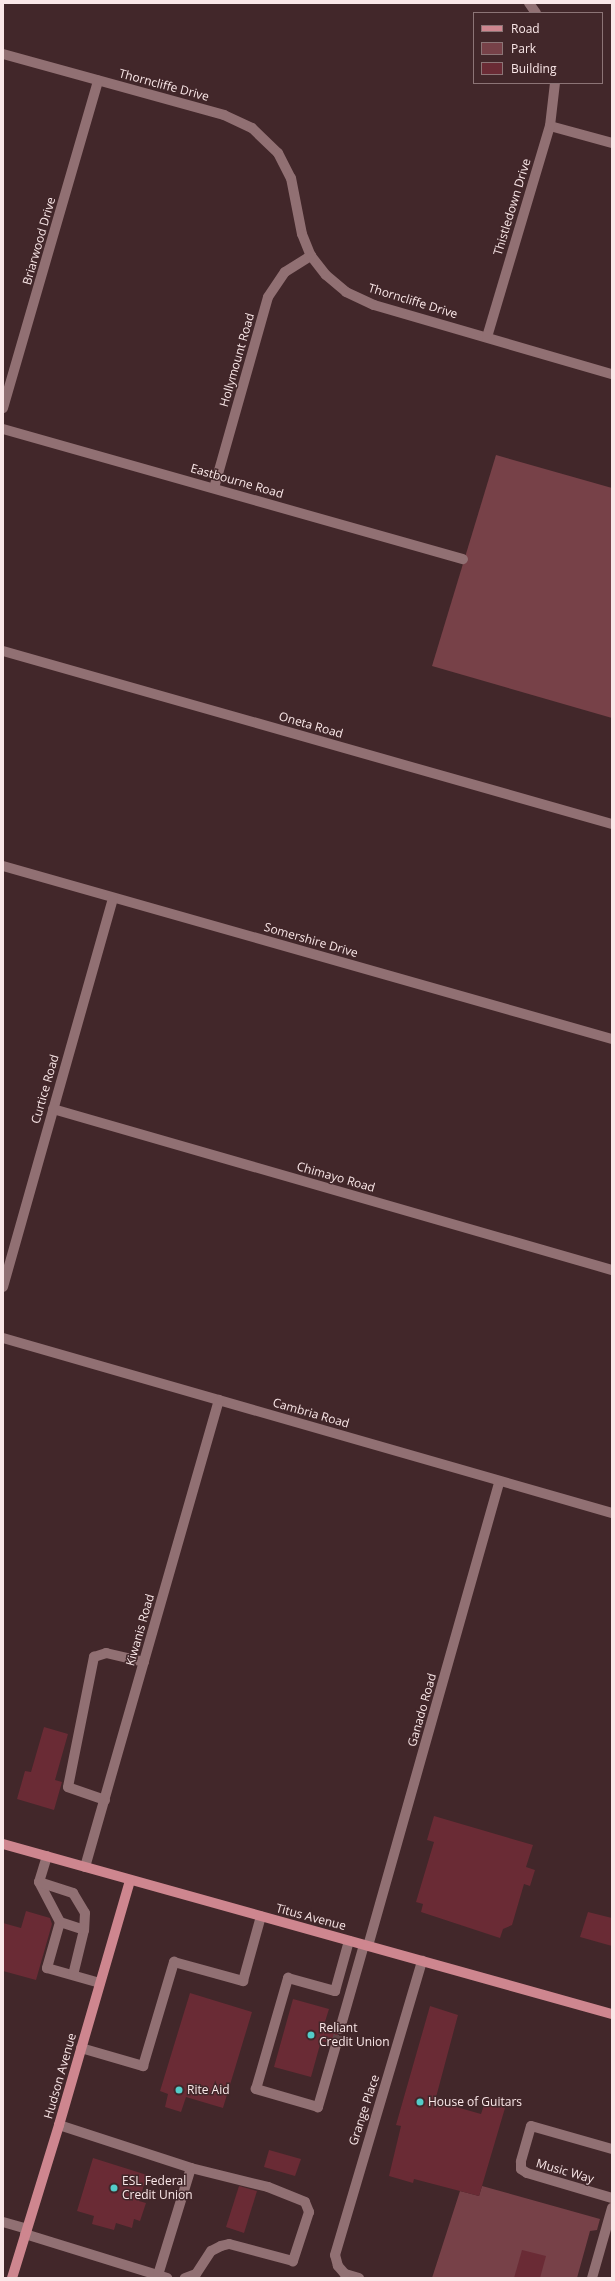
<!DOCTYPE html>
<html>
<head>
<meta charset="utf-8">
<style>
  body { margin:0 }
  #map { position:relative; width:615px; height:2281px; overflow:hidden; background:#42272a; font-family:"Open Sans",sans-serif }
  div>[style] { position:absolute }
  .green>* { inset:0; background:#774148 }
  .building>* { inset:0; background:#6a2b35 }
  .minor-tunnel>* { height:10px; margin-top:-5px; transform-origin:0; background:repeating-linear-gradient(90deg,#5e4446 0 10px,transparent 0 15px) }
  .minor>* { height:10px; margin:-5px; padding:0 5px; transform-origin:5px; border-radius:5px; background:#917073 }
  .major>* { height:10px; margin:-5px; padding:0 5px; transform-origin:5px; border-radius:5px; background:#ce868f }
  .dots>* { width:11px; height:11px; translate:-50% -50%; box-sizing:border-box; border:2px solid #42272a; border-radius:50% }
  span { translate:-50% -50%; white-space:nowrap; text-align:center; line-height:1.15; -webkit-text-stroke:3px #42272a; paint-order:stroke }
  .street-label { font-size:12px; color:#fae7e8 }
  .poi-label { font-size:12px; color:#fae7e8 }
  .left { translate:0 -50%; text-align:left }
  .frame { position:absolute; inset:0; border:4px solid #fae7e8; pointer-events:none }
  .legend { position:absolute; left:473px; top:12px; width:130px; height:72px; box-sizing:border-box; background:#42272a; border:1px solid #8c7476; margin:0; padding:5px 7px; list-style:none; font-size:12px; color:#fae7e8 }
  .legend li { display:flex; align-items:center; gap:8px; height:20px }
  .legend b { width:20px; border:1px solid #8c7476 }
</style>
</head>
<body>
<div id="map">
  <div class="green">
    <i style="clip-path:polygon(496px 455px,612px 488px,612px 718px,432px 666px)"></i>
    <i style="clip-path:polygon(482px 2186px,600px 2219px,597px 2230px,590px 2231px,577px 2278px,432px 2278px,460px 2191px,479px 2196px)"></i>
  </div>
  <div class="building">
    <i style="clip-path:polygon(44px 1727px,68px 1734px,55px 1780px,62px 1782px,54px 1810px,17px 1799px,25px 1771px,31px 1772px)"></i>
    <i style="clip-path:polygon(434px 1816px,533px 1845px,526px 1867px,535px 1870px,530px 1886px,524px 1884px,512px 1925px,503px 1929px,500px 1938px,421px 1912px,423px 1904px,416px 1902px,434px 1842px,427px 1840px)"></i>
    <i style="clip-path:polygon(26px 1911px,50px 1918px,52px 1924px,36px 1980px,3px 1971px,3px 1923px,21px 1928px)"></i>
    <i style="clip-path:polygon(588px 1912px,612px 1918px,612px 1946px,580px 1937px)"></i>
    <i style="clip-path:polygon(190px 1993px,252px 2012px,223px 2108px,186px 2097px,181px 2112px,165px 2107px,168px 2094px,160px 2091px)"></i>
    <i style="clip-path:polygon(293px 1999px,329px 2009px,324px 2025px,334px 2027px,338px 2035px,330px 2043px,321px 2041px,311px 2077px,274px 2067px)"></i>
    <i style="clip-path:polygon(430px 2006px,458px 2015px,435px 2101px,481px 2114px,485px 2102px,505px 2108px,479px 2196px,414px 2179px,413px 2183px,389px 2176px,401px 2126px,396px 2125px)"></i>
    <i style="clip-path:polygon(269px 2150px,301px 2159px,295px 2176px,264px 2167px)"></i>
    <i style="clip-path:polygon(93px 2158px,147px 2175px,139px 2201px,146px 2203px,140px 2221px,134px 2219px,132px 2228px,116px 2223px,114px 2230px,92px 2224px,94px 2216px,77px 2211px)"></i>
    <i style="clip-path:polygon(239px 2186px,257px 2191px,244px 2233px,226px 2227px)"></i>
    <i style="clip-path:polygon(522px 2250px,546px 2256px,540px 2278px,514px 2278px)"></i>
  </div>
  <div class="minor-tunnel">
    <i style="left:336px;top:2045px;width:16px;rotate:-76deg"></i>
  </div>
  <div class="minor">
    <i style="left:529px;top:3px;width:12px;rotate:55deg"></i>
    <i style="left:3px;top:54px;width:229px;rotate:15.4deg"></i>
    <i style="left:224px;top:115px;width:31px;rotate:25deg"></i>
    <i style="left:252px;top:128px;width:36px;rotate:44deg"></i>
    <i style="left:278px;top:153px;width:28px;rotate:63deg"></i>
    <i style="left:291px;top:178px;width:57px;rotate:78.9deg"></i>
    <i style="left:302px;top:234px;width:24px;rotate:68deg"></i>
    <i style="left:311px;top:256px;width:24px;rotate:52deg"></i>
    <i style="left:326px;top:275px;width:26px;rotate:40deg"></i>
    <i style="left:346px;top:292px;width:31px;rotate:25deg"></i>
    <i style="left:374px;top:305px;width:248px;rotate:16.2deg"></i>
    <i style="left:550px;top:126px;width:64px;rotate:15.3deg"></i>
    <i style="left:487px;top:337px;width:220px;rotate:-73.4deg"></i>
    <i style="left:550px;top:126px;width:43px;rotate:-83.4deg"></i>
    <i style="left:3px;top:408px;width:341px;rotate:-73.8deg"></i>
    <i style="left:3px;top:429px;width:478px;rotate:15.8deg"></i>
    <i style="left:214px;top:488px;width:198px;rotate:-74.2deg"></i>
    <i style="left:268px;top:297px;width:30px;rotate:-56deg"></i>
    <i style="left:285px;top:272px;width:31px;rotate:-32deg"></i>
    <i style="left:3px;top:651px;width:633px;rotate:15.86deg"></i>
    <i style="left:3px;top:866px;width:633px;rotate:15.86deg"></i>
    <i style="left:53px;top:1109px;width:582px;rotate:16.07deg"></i>
    <i style="left:3px;top:1287px;width:404px;rotate:-74.2deg"></i>
    <i style="left:3px;top:1338px;width:634px;rotate:16.03deg"></i>
    <i style="left:105px;top:1800px;width:39px;rotate:-161deg"></i>
    <i style="left:68px;top:1787px;width:133px;rotate:-78.7deg"></i>
    <i style="left:94px;top:1657px;width:13px;rotate:-18deg"></i>
    <i style="left:106px;top:1653px;width:39px;rotate:13deg"></i>
    <i style="left:47px;top:1856px;width:27px;rotate:107deg"></i>
    <i style="left:39px;top:1882px;width:45px;rotate:62.3deg"></i>
    <i style="left:60px;top:1922px;width:48px;rotate:105.8deg"></i>
    <i style="left:47px;top:1968px;width:55px;rotate:15.8deg"></i>
    <i style="left:85px;top:1867px;width:486px;rotate:-74deg"></i>
    <i style="left:39px;top:1882px;width:36px;rotate:18deg"></i>
    <i style="left:73px;top:1893px;width:23px;rotate:59deg"></i>
    <i style="left:85px;top:1913px;width:17px;rotate:93deg"></i>
    <i style="left:84px;top:1930px;width:46px;rotate:103.7deg"></i>
    <i style="left:60px;top:1922px;width:25px;rotate:18deg"></i>
    <i style="left:368px;top:1946px;width:483px;rotate:-74.2deg"></i>
    <i style="left:340px;top:2029px;width:87px;rotate:-74.1deg"></i>
    <i style="left:336px;top:2045px;width:65px;rotate:106.2deg"></i>
    <i style="left:318px;top:2107px;width:65px;rotate:-163.8deg"></i>
    <i style="left:256px;top:2089px;width:116px;rotate:-73.9deg"></i>
    <i style="left:288px;top:1978px;width:49px;rotate:15.5deg"></i>
    <i style="left:335px;top:1991px;width:52px;rotate:-74.4deg"></i>
    <i style="left:81px;top:2048px;width:65px;rotate:16.2deg"></i>
    <i style="left:143px;top:2066px;width:109px;rotate:-73.4deg"></i>
    <i style="left:174px;top:1962px;width:72px;rotate:15.4deg"></i>
    <i style="left:243px;top:1981px;width:67px;rotate:-74.5deg"></i>
    <i style="left:59px;top:2125px;width:139px;rotate:18deg"></i>
    <i style="left:191px;top:2168px;width:79px;rotate:13.9deg"></i>
    <i style="left:268px;top:2187px;width:40px;rotate:22deg"></i>
    <i style="left:305px;top:2202px;width:11px;rotate:68deg"></i>
    <i style="left:309px;top:2212px;width:52px;rotate:108.1deg"></i>
    <i style="left:293px;top:2261px;width:66px;rotate:-165.1deg"></i>
    <i style="left:229px;top:2244px;width:8px;rotate:166deg"></i>
    <i style="left:221px;top:2246px;width:11px;rotate:153deg"></i>
    <i style="left:211px;top:2251px;width:27px;rotate:123deg"></i>
    <i style="left:196px;top:2274px;width:12px;rotate:160deg"></i>
    <i style="left:612px;top:2149px;width:84px;rotate:-164.1deg"></i>
    <i style="left:531px;top:2126px;width:37px;rotate:106deg"></i>
    <i style="left:521px;top:2162px;width:7px;rotate:90deg"></i>
    <i style="left:521px;top:2169px;width:7px;rotate:34deg"></i>
    <i style="left:527px;top:2173px;width:89px;rotate:16.4deg"></i>
    <i style="left:3px;top:2222px;width:25px;rotate:16deg"></i>
    <i style="left:25px;top:2234px;width:149px;rotate:17.2deg"></i>
    <i style="left:158px;top:2275px;width:112px;rotate:-72.9deg"></i>
    <i style="left:359px;top:2278px;width:15px;rotate:-164deg"></i>
    <i style="left:345px;top:2274px;width:11px;rotate:-131deg"></i>
    <i style="left:338px;top:2266px;width:11px;rotate:-105deg"></i>
    <i style="left:335px;top:2255px;width:307px;rotate:-73.5deg"></i>
    <i style="left:592px;top:2278px;width:73px;rotate:-74.1deg"></i>
  </div>
  <div class="major">
    <i style="left:3px;top:1844px;width:632px;rotate:15.6deg"></i>
    <i style="left:12px;top:2278px;width:160px;rotate:-72.9deg"></i>
    <i style="left:59px;top:2125px;width:255px;rotate:-73.8deg"></i>
  </div>
  <div class="dots">
    <i style="left:311px;top:2035px;background:#53cdc9"></i>
    <i style="left:179px;top:2090px;background:#53cdc9"></i>
    <i style="left:420px;top:2102px;background:#53cdc9"></i>
    <i style="left:114px;top:2188px;background:#53cdc9"></i>
  </div>
  <div class="street-label">
    <span style="left:164px;top:85px;rotate:15deg">Thorncliffe Drive</span>
    <span style="left:512px;top:207px;rotate:-73deg">Thistledown Drive</span>
    <span style="left:39px;top:241px;rotate:-74deg">Briarwood Drive</span>
    <span style="left:413px;top:301px;rotate:17deg">Thorncliffe Drive</span>
    <span style="left:237px;top:360px;rotate:-74deg">Hollymount Road</span>
    <span style="left:237px;top:481px;rotate:16deg">Eastbourne Road</span>
    <span style="left:311px;top:725px;rotate:16deg">Oneta Road</span>
    <span style="left:311px;top:940px;rotate:16deg">Somershire Drive</span>
    <span style="left:45px;top:1089px;rotate:-74deg">Curtice Road</span>
    <span style="left:336px;top:1177px;rotate:16deg">Chimayo Road</span>
    <span style="left:311px;top:1413px;rotate:16deg">Cambria Road</span>
    <span style="left:140px;top:1630px;rotate:-74deg">Kiwanis Road</span>
    <span style="left:422px;top:1710px;rotate:-74deg">Ganado Road</span>
    <span style="left:311px;top:1917px;rotate:15deg">Titus Avenue</span>
    <span style="left:60px;top:2076px;rotate:-74deg">Hudson Avenue</span>
    <span style="left:364px;top:2110px;rotate:-72deg">Grange Place</span>
    <span style="left:565px;top:2171px;rotate:16deg">Music Way</span>
  </div>
  <div class="poi-label">
    <span class="left" style="left:319px;top:2035px">Reliant<br>Credit Union</span>
    <span class="left" style="left:187px;top:2090px">Rite Aid</span>
    <span class="left" style="left:428px;top:2102px">House of Guitars</span>
    <span class="left" style="left:122px;top:2188px">ESL Federal<br>Credit Union</span>
  </div>
  <div class="frame"></div>
  <ul class="legend">
  <li><b style="height:5px;background:#ce868f"></b>Road</li>
  <li><b style="height:11px;background:#774148"></b>Park</li>
  <li><b style="height:11px;background:#6a2b35"></b>Building</li>
  </ul>
</div>
</body>
</html>
